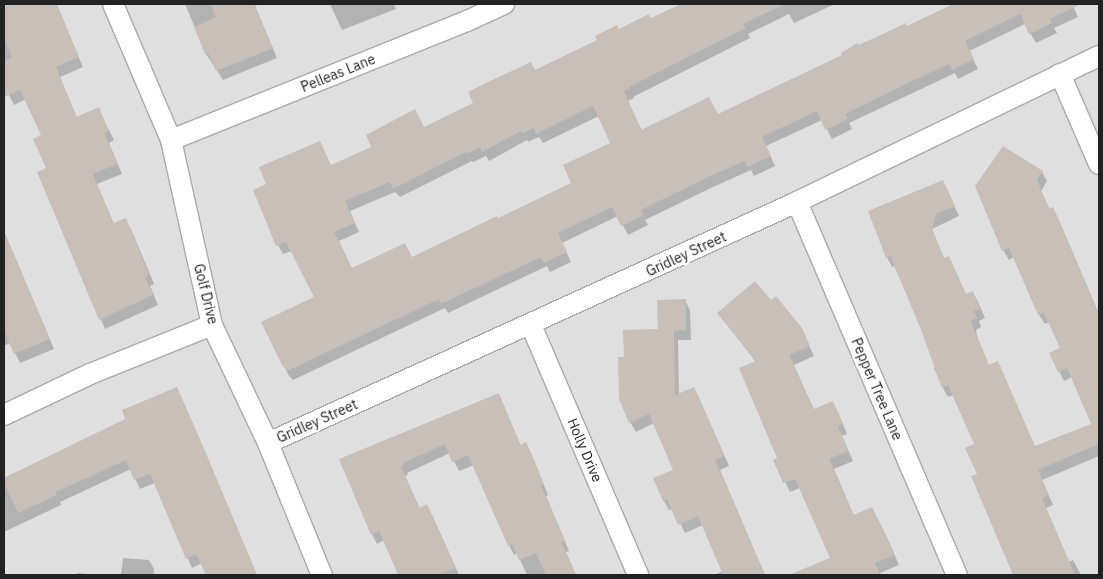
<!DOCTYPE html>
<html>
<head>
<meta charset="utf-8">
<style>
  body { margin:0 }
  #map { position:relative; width:1103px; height:579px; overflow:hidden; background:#f2efe9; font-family:"IBM Plex Sans",sans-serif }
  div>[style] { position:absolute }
  .residential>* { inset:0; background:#e0dfdf }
  .shadow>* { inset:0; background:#0003 }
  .building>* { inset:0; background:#c7bfb8 }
  .roads { filter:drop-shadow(1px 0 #a9a9a9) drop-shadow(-1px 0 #a9a9a9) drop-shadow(0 1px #a9a9a9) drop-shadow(0 -1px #a9a9a9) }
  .minor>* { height:20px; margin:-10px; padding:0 10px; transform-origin:10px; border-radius:10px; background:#fff }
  span { translate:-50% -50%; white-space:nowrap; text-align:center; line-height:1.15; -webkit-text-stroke:4.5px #fff; paint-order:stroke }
  .street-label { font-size:14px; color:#222 }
  .frame { position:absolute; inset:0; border:5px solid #222; pointer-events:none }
</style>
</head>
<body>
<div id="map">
  <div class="residential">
    <i style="clip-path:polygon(4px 4px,1099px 4px,1099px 575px,4px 575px)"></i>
  </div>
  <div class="shadow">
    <i style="clip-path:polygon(4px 4px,55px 4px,83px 67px,60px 77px,77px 118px,98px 109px,114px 140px,109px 143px,122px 174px,97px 184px,114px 224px,125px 219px,131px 229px,154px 284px,150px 286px,158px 305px,105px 329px,39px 173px,48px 169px,43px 136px,26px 99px,14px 105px,4px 85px)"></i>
    <i style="clip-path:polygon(185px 4px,261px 4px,255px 6px,277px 58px,223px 80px,206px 54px)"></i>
    <i style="clip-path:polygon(330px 4px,394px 4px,396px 9px,342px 30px)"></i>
    <i style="clip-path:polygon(evenodd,689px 4px,835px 4px,794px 23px,789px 14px,748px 34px,750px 38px,633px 97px,634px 98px,628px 101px,642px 131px,718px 116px,844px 56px,857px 46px,907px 28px,956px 4px,1072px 4px,1078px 17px,1054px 28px,1057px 33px,1036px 43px,1025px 24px,969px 51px,978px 69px,958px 79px,955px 73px,917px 91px,849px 123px,852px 129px,832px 139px,822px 120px,766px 146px,775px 166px,754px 176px,751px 170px,713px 187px,645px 220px,648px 225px,628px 235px,618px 216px,562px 243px,571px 262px,550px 272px,547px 266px,448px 313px,445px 308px,293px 380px,289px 376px,284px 366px,316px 297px,292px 251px,283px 254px,278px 245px,268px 185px,320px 142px,331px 166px,424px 129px,619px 31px,689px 4px,599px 116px,611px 143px,573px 184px,412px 258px,352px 269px,339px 241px,359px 232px,350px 211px,395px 192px,400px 197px,472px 161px,473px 162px,486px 156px,489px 161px,527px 140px,528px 142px,539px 137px,543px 143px,599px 116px)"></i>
    <i style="clip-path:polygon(1042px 172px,1047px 181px,1041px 191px,1050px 210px,1053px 209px,1058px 218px,1099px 314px,1099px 456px,1042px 480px,1053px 505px,1046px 508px,1069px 562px,1073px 560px,1081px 575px,1015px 575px,973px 477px,979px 474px,976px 445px,954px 395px,948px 397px,943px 388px,934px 368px,937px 366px,895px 266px,892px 267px,887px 257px,943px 182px,959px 216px,932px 229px,944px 259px,949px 258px,966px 295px,973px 293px,978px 302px,985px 318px,979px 321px,981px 327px,976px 330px,977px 336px,989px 366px,1035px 448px,1093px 424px,1072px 377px,1064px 381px,1059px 371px,1061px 349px,1050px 322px,1045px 324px,1039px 315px,1014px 257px,1009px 260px,1003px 250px,977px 186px)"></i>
    <i style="clip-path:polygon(4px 231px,54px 349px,20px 363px,10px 343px,4px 346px)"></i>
    <i style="clip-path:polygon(685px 300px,690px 310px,691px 340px,678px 340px,679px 394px,694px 388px,699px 398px,729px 466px,720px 470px,765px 575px,714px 575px,723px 571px,703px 525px,685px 533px,673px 509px,669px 510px,664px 501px,655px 479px,674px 470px,654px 423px,636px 432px,630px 422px,625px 359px,659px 331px)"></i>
    <i style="clip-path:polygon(771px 302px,801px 329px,814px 356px,794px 365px,814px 411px,838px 412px,847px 434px,842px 436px,853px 461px,834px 469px,854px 516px,877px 518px,889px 542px,899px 565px,880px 573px,881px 575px,799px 575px,821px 567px,831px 558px,800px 488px,790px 492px,775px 460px,779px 459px,756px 362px,718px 313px)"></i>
    <i style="clip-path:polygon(181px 398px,257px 575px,207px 575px,202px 563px,192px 568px,155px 483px,140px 489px,131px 469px,60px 502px,61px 505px,4px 532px,4px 478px,127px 420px)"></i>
    <i style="clip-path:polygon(503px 404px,521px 446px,526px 443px,531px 453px,548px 495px,546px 496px,569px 551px,566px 552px,576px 575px,527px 575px,517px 553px,514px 555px,509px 545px,474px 465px,459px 471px,450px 453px,407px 473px,408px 475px,405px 476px,420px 509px,432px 515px,459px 575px,399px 575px,384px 540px,377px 544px,372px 534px,341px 460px)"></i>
    <i style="clip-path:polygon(123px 558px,149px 560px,154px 569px,154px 575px,121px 575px)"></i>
    <i style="clip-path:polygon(77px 573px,102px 575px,77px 575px)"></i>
  </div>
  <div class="building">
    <i style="clip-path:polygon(4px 4px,57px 4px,79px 57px,56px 67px,76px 117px,99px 107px,109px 131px,104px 133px,117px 164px,93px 174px,113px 223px,126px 218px,149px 275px,145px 277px,153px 295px,99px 320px,37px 172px,46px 168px,33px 139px,41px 135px,20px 90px,4px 97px,4px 61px,12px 57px,4px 39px)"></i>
    <i style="clip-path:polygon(211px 4px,253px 4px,273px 48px,216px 71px,208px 53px,205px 54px,194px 27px,216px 17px)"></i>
    <i style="clip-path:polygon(evenodd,681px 4px,785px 4px,743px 24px,746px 28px,629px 87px,630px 88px,624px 91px,641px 130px,709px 97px,718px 114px,842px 55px,841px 53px,857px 43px,858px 45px,870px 40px,906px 23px,907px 26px,953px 4px,1081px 4px,1050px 19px,1052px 23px,1029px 34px,1020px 14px,965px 41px,974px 59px,952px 70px,949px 64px,912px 81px,845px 114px,848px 119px,825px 130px,817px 111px,762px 137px,771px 156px,748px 167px,745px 161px,708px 177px,641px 210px,644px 215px,621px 226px,612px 207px,558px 233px,567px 252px,544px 263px,541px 257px,441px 304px,439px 299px,287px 371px,285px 366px,283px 367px,261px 322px,314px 297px,286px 242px,276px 246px,253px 190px,266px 184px,259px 167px,320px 141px,331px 165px,371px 147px,366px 135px,415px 109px,424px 127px,473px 103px,468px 92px,490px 81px,531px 62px,535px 70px,597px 40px,595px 36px,617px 25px,619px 29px,649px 14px,651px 18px,681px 4px,593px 106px,610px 143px,563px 165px,571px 183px,498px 218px,497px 216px,412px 257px,405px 243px,352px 268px,334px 232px,355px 223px,345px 201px,390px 182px,393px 189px,466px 152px,466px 154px,480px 147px,482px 152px,521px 131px,522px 133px,534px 128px,536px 134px,593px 106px)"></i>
    <i style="clip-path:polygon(1003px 146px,1043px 171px,1037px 180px,1049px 209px,1053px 207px,1099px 315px,1099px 444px,1038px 470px,1049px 495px,1042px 498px,1075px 575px,1013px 575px,971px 476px,977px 474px,965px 448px,974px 444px,948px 385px,942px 388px,920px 327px,890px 256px,886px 258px,868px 211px,943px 180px,955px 206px,936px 214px,932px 229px,944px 258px,949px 256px,966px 294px,973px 291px,980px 309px,974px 311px,977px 318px,971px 320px,972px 325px,989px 365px,998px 361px,1035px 446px,1091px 424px,1067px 368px,1058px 372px,1049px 353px,1060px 348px,1044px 313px,1038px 315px,1009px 248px,1002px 251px,975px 186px)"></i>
    <i style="clip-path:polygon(4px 232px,50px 339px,14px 354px,4px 330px)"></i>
    <i style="clip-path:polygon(755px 281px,771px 300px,776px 296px,802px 328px,810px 346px,789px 355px,814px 409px,833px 401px,843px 424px,838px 426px,848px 451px,829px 459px,853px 515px,872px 507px,884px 531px,895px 555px,875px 563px,880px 575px,788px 575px,830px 558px,795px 479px,783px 483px,773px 460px,777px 458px,739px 368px,756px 361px,717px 313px)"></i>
    <i style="clip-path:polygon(686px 299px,686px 330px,674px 331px,675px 395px,694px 387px,724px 456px,715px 460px,765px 575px,723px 575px,698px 516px,678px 525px,667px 499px,663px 501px,653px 478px,673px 470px,649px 414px,629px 423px,619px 399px,618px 357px,624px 357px,623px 330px,658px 329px,657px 300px)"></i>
    <i style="clip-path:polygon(177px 387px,200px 439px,257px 575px,206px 575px,196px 554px,186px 559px,150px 474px,134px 480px,126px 460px,56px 492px,57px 495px,18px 513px,4px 483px,4px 478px,125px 419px,122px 410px)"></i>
    <i style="clip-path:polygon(499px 393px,520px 445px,526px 442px,544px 485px,541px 486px,565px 541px,561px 542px,576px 575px,546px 575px,536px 553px,519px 560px,512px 544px,508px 546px,468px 455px,452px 462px,445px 444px,403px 463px,404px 465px,401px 466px,419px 508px,427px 504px,456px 568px,438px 575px,398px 575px,379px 531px,371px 535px,339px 459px)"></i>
  </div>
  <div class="roads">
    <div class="minor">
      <i style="left:113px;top:4px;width:148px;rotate:66.9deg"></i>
      <i style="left:171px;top:140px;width:189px;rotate:77.5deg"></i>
      <i style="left:212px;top:325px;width:131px;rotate:64.6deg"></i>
      <i style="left:268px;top:443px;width:143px;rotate:67.8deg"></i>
      <i style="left:1060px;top:74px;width:98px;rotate:66.6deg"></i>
      <i style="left:171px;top:140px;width:319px;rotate:-21.9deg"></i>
      <i style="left:467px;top:21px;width:41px;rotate:-24.7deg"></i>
      <i style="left:797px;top:202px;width:406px;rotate:66.8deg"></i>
      <i style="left:531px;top:325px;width:272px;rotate:66.8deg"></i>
      <i style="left:4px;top:415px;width:95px;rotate:-25.5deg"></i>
      <i style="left:90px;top:374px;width:131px;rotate:-21.9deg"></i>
      <i style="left:268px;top:443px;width:581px;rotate:-24.49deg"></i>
      <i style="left:797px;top:202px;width:335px;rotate:-25.8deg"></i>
    </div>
  </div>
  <div class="street-label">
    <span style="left:338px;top:73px;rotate:-22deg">Pelleas Lane</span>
    <span style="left:686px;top:254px;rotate:-25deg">Gridley Street</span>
    <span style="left:206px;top:294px;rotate:76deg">Golf Drive</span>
    <span style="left:877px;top:389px;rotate:67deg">Pepper Tree Lane</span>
    <span style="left:317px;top:421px;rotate:-24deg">Gridley Street</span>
    <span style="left:585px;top:450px;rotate:67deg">Holly Drive</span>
  </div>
  <div class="frame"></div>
</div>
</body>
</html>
